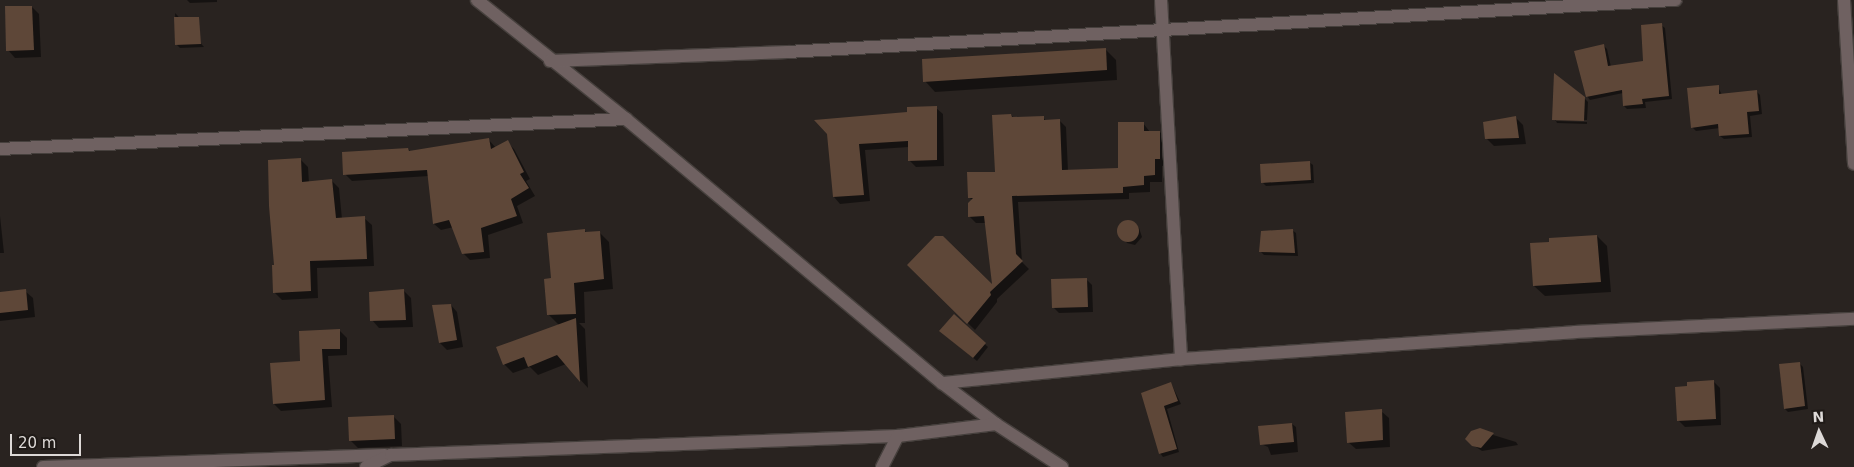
<!DOCTYPE html>
<html>
<head>
<meta charset="utf-8">
<style>
  body { margin:0 }
  #map { position:relative; width:1854px; height:467px; overflow:hidden; background:#292320; font-family:"DejaVu Sans",sans-serif }
  div>[style] { position:absolute }
  .shadow>* { inset:0; background:#0007 }
  .building>* { inset:0; background:#5e4738 }
  .round { border-radius:50% }
  .roads { filter:drop-shadow(1px 0 #46403d) drop-shadow(-1px 0 #46403d) drop-shadow(0 1px #46403d) drop-shadow(0 -1px #46403d) }
  .minor>* { height:12px; margin:-6px; padding:0 6px; transform-origin:6px; border-radius:6px; background:#6f6161 }
  span { translate:-50% -50%; white-space:nowrap; text-align:center; line-height:1.15; -webkit-text-stroke:4.5px #1f1a17; paint-order:stroke }
  .north { position:absolute; left:1794px; top:407px; width:50px; height:50px; -webkit-text-stroke:4px #1f1a17; paint-order:stroke; rotate:357deg; font-size:14px; font-weight:700; line-height:20px; text-align:center; color:#ddd9d7 }
  .north::after { content:''; display:block; margin:auto; width:18px; height:22px; background:#ddd9d7; clip-path:polygon(50% 0,100% 100%,50% 72%,0 100%) }
  .scale { position:absolute; left:10px; top:434px; width:71px; height:22px; box-sizing:border-box; border:2px solid #ddd9d7; border-top:0; padding-left:6px; font-size:15px; line-height:18px; white-space:nowrap; color:#ddd9d7; -webkit-text-stroke:4px #1f1a17; paint-order:stroke }
</style>
</head>
<body>
<div id="map">
  <div class="shadow">
    <i style="clip-path:polygon(187px 0,217px 0,217px 2px,190px 3px)"></i>
    <i style="clip-path:polygon(32px 7px,39px 14px,41px 57px,15px 58px,8px 50px)"></i>
    <i style="clip-path:polygon(175px 13px,177px 15px,204px 47px,180px 48px,176px 44px)"></i>
    <i style="clip-path:polygon(1661px 25px,1665px 28px,1672px 99px,1645px 102px,1646px 108px,1627px 109px,1624px 106px,1623px 93px,1590px 100px,1587px 96px,1604px 46px,1607px 49px,1611px 67px,1644px 62px)"></i>
    <i style="clip-path:polygon(1105px 49px,1116px 60px,1117px 80px,935px 92px,925px 81px)"></i>
    <i style="clip-path:polygon(1718px 87px,1722px 95px,1756px 91px,1760px 95px,1762px 114px,1750px 116px,1752px 137px,1724px 139px,1720px 136px,1720px 128px,1696px 131px,1692px 127px)"></i>
    <i style="clip-path:polygon(1584px 98px,1588px 102px,1587px 120px,1556px 119px,1556px 121px,1554px 119px)"></i>
    <i style="clip-path:polygon(936px 108px,943px 114px,944px 166px,916px 167px,909px 160px,909px 147px,865px 150px,870px 201px,840px 204px,834px 197px,828px 133px)"></i>
    <i style="clip-path:polygon(1011px 115px,1014px 118px,1043px 117px,1046px 121px,1059px 120px,1066px 127px,1068px 171px,1119px 169px,1143px 123px,1150px 132px,1160px 132px,1166px 139px,1167px 165px,1162px 166px,1162px 182px,1150px 182px,1150px 192px,1129px 193px,1129px 199px,1018px 202px,1022px 262px,1029px 269px,997px 299px,997px 302px,975px 330px,908px 265px,994px 287px,986px 223px,976px 223px,969px 216px,972px 200px,969px 197px,997px 173px)"></i>
    <i style="clip-path:polygon(1516px 118px,1523px 125px,1526px 144px,1494px 146px,1487px 139px)"></i>
    <i style="clip-path:polygon(1556px 121px,1587px 122px,1587px 124px,1557px 123px)"></i>
    <i style="clip-path:polygon(488px 139px,496px 148px,507px 142px,514px 149px,530px 179px,526px 181px,535px 196px,517px 206px,523px 223px,488px 235px,490px 258px,470px 260px,463px 253px,454px 227px,441px 230px,434px 224px,429px 176px,352px 181px,345px 174px,408px 149px,411px 152px)"></i>
    <i style="clip-path:polygon(301px 160px,308px 167px,309px 183px,332px 181px,339px 188px,342px 219px,364px 218px,372px 225px,374px 266px,317px 268px,318px 298px,282px 300px,274px 292px,275px 266px)"></i>
    <i style="clip-path:polygon(1309px 162px,1313px 165px,1314px 183px,1266px 186px,1263px 183px)"></i>
    <i style="clip-path:polygon(0 216px,4px 253px,0 253px)"></i>
    <i style="clip-path:polygon(1127px 220px,1139px 228px,1142px 237px,1135px 245px,1127px 243px,1119px 230px)"></i>
    <i style="clip-path:polygon(584px 230px,587px 233px,599px 232px,609px 242px,613px 289px,584px 292px,585px 323px,579px 323px,585px 329px,588px 388px,566px 364px,538px 375px,530px 367px,513px 373px,504px 364px,560px 326px,548px 314px,552px 279px)"></i>
    <i style="clip-path:polygon(1292px 230px,1296px 233px,1298px 256px,1264px 255px,1260px 251px)"></i>
    <i style="clip-path:polygon(1597px 236px,1607px 246px,1611px 292px,1545px 296px,1534px 286px)"></i>
    <i style="clip-path:polygon(1086px 279px,1092px 285px,1093px 312px,1059px 313px,1053px 307px)"></i>
    <i style="clip-path:polygon(25px 291px,33px 298px,35px 317px,0 321px,0 293px)"></i>
    <i style="clip-path:polygon(404px 291px,411px 298px,413px 327px,379px 328px,372px 320px)"></i>
    <i style="clip-path:polygon(451px 305px,457px 312px,463px 347px,447px 350px,440px 343px)"></i>
    <i style="clip-path:polygon(954px 316px,988px 347px,977px 361px,944px 334px)"></i>
    <i style="clip-path:polygon(339px 330px,347px 338px,347px 355px,328px 356px,332px 407px,281px 411px,274px 404px,301px 362px)"></i>
    <i style="clip-path:polygon(1799px 363px,1803px 367px,1808px 409px,1788px 412px,1785px 409px)"></i>
    <i style="clip-path:polygon(1714px 382px,1720px 388px,1721px 425px,1685px 427px,1678px 420px)"></i>
    <i style="clip-path:polygon(1171px 383px,1181px 404px,1167px 409px,1179px 452px,1163px 457px,1160px 453px,1142px 393px)"></i>
    <i style="clip-path:polygon(1381px 411px,1389px 418px,1390px 447px,1356px 449px,1348px 442px)"></i>
    <i style="clip-path:polygon(393px 416px,401px 424px,402px 446px,358px 448px,351px 441px)"></i>
    <i style="clip-path:polygon(1292px 424px,1296px 427px,1298px 452px,1271px 455px,1268px 447px,1261px 444px)"></i>
    <i style="clip-path:polygon(1477px 430px,1516px 442px,1518px 445px,1482px 451px,1470px 443px)"></i>
  </div>
  <div class="building">
    <i style="clip-path:polygon(5px 6px,32px 6px,34px 50px,6px 51px)"></i>
    <i style="clip-path:polygon(174px 17px,199px 17px,201px 44px,175px 45px)"></i>
    <i style="clip-path:polygon(1662px 23px,1669px 96px,1642px 99px,1643px 104px,1623px 106px,1622px 90px,1586px 97px,1574px 51px,1604px 44px,1608px 66px,1643px 61px,1641px 25px)"></i>
    <i style="clip-path:polygon(1106px 48px,1107px 70px,923px 82px,922px 59px)"></i>
    <i style="clip-path:polygon(1554px 73px,1585px 97px,1584px 121px,1552px 120px)"></i>
    <i style="clip-path:polygon(1719px 85px,1719px 94px,1757px 90px,1759px 111px,1747px 112px,1749px 134px,1719px 136px,1718px 124px,1691px 128px,1687px 88px)"></i>
    <i style="clip-path:polygon(937px 106px,937px 160px,908px 161px,908px 141px,859px 144px,864px 195px,833px 197px,827px 134px,814px 120px,907px 112px,907px 107px)"></i>
    <i style="clip-path:polygon(1011px 114px,1012px 117px,1044px 116px,1044px 120px,1060px 119px,1062px 170px,1118px 168px,1118px 122px,1144px 122px,1144px 131px,1160px 131px,1160px 159px,1155px 159px,1155px 175px,1144px 176px,1144px 185px,1123px 187px,1123px 193px,1012px 196px,1016px 254px,1023px 261px,990px 292px,991px 295px,967px 324px,907px 265px,935px 236px,943px 236px,992px 284px,984px 216px,968px 217px,968px 203px,973px 198px,968px 198px,967px 172px,995px 172px,992px 115px)"></i>
    <i style="clip-path:polygon(1516px 116px,1519px 138px,1485px 139px,1483px 122px)"></i>
    <i style="clip-path:polygon(489px 138px,491px 149px,508px 140px,524px 172px,520px 174px,529px 188px,511px 199px,517px 216px,481px 228px,484px 252px,462px 254px,449px 220px,433px 224px,427px 170px,343px 175px,342px 152px,408px 148px,409px 151px)"></i>
    <i style="clip-path:polygon(301px 158px,302px 182px,332px 179px,336px 218px,365px 216px,367px 259px,310px 261px,311px 291px,273px 293px,272px 265px,274px 265px,269px 206px,268px 160px)"></i>
    <i style="clip-path:polygon(1310px 161px,1311px 180px,1261px 183px,1260px 164px)"></i>
    <i class="round" style="left:1117px;top:220px;width:22px;height:22px"></i>
    <i style="clip-path:polygon(585px 229px,585px 232px,600px 231px,604px 279px,574px 283px,576px 314px,547px 315px,544px 279px,551px 278px,547px 233px)"></i>
    <i style="clip-path:polygon(1293px 229px,1295px 253px,1259px 252px,1261px 231px)"></i>
    <i style="clip-path:polygon(1597px 235px,1601px 282px,1533px 286px,1530px 243px,1549px 242px,1549px 238px)"></i>
    <i style="clip-path:polygon(1087px 278px,1088px 307px,1052px 308px,1051px 279px)"></i>
    <i style="clip-path:polygon(26px 289px,28px 310px,0 313px,0 292px)"></i>
    <i style="clip-path:polygon(404px 289px,406px 320px,370px 321px,369px 292px)"></i>
    <i style="clip-path:polygon(451px 304px,457px 340px,439px 343px,432px 305px)"></i>
    <i style="clip-path:polygon(954px 314px,986px 343px,973px 358px,939px 331px)"></i>
    <i style="clip-path:polygon(576px 318px,580px 382px,557px 355px,528px 367px,524px 357px,503px 365px,496px 347px)"></i>
    <i style="clip-path:polygon(340px 329px,340px 349px,322px 349px,325px 400px,273px 404px,270px 363px,300px 361px,299px 331px)"></i>
    <i style="clip-path:polygon(1800px 362px,1805px 406px,1784px 409px,1779px 364px)"></i>
    <i style="clip-path:polygon(1714px 380px,1716px 419px,1677px 421px,1675px 387px,1687px 386px,1687px 382px)"></i>
    <i style="clip-path:polygon(1171px 382px,1178px 401px,1164px 406px,1177px 449px,1159px 454px,1141px 393px)"></i>
    <i style="clip-path:polygon(1382px 409px,1383px 440px,1347px 443px,1345px 412px)"></i>
    <i style="clip-path:polygon(394px 415px,395px 439px,349px 441px,348px 417px)"></i>
    <i style="clip-path:polygon(1292px 423px,1294px 442px,1260px 445px,1258px 426px)"></i>
    <i style="clip-path:polygon(1480px 428px,1494px 433px,1481px 448px,1472px 446px,1465px 439px,1471px 431px)"></i>
  </div>
  <div class="roads">
    <div class="minor">
      <i style="left:477px;top:0;width:191px;rotate:38.6deg"></i>
      <i style="left:626px;top:119px;width:412px;rotate:39.9deg"></i>
      <i style="left:942px;top:383px;width:68px;rotate:37.2deg"></i>
      <i style="left:996px;top:424px;width:79px;rotate:33.1deg"></i>
      <i style="left:1161px;top:0;width:360px;rotate:86.8deg"></i>
      <i style="left:1844px;top:0;width:164px;rotate:86.5deg"></i>
      <i style="left:550px;top:61px;width:238px;rotate:-2.2deg"></i>
      <i style="left:788px;top:52px;width:889px;rotate:-3.36deg"></i>
      <i style="left:0;top:149px;width:627px;rotate:-2.74deg"></i>
      <i style="left:942px;top:383px;width:240px;rotate:-5.7deg"></i>
      <i style="left:1181px;top:359px;width:395px;rotate:-3.9deg"></i>
      <i style="left:1575px;top:332px;width:279px;rotate:-2.7deg"></i>
      <i style="left:43px;top:467px;width:342px;rotate:-2deg"></i>
      <i style="left:366px;top:467px;width:28px;rotate:-26deg"></i>
      <i style="left:391px;top:455px;width:507px;rotate:-2.15deg"></i>
      <i style="left:898px;top:436px;width:99px;rotate:-7deg"></i>
      <i style="left:882px;top:467px;width:35px;rotate:-63deg"></i>
    </div>
  </div>
  <div class="north">N</div>
  <div class="scale">20 m</div>
</div>
</body>
</html>
